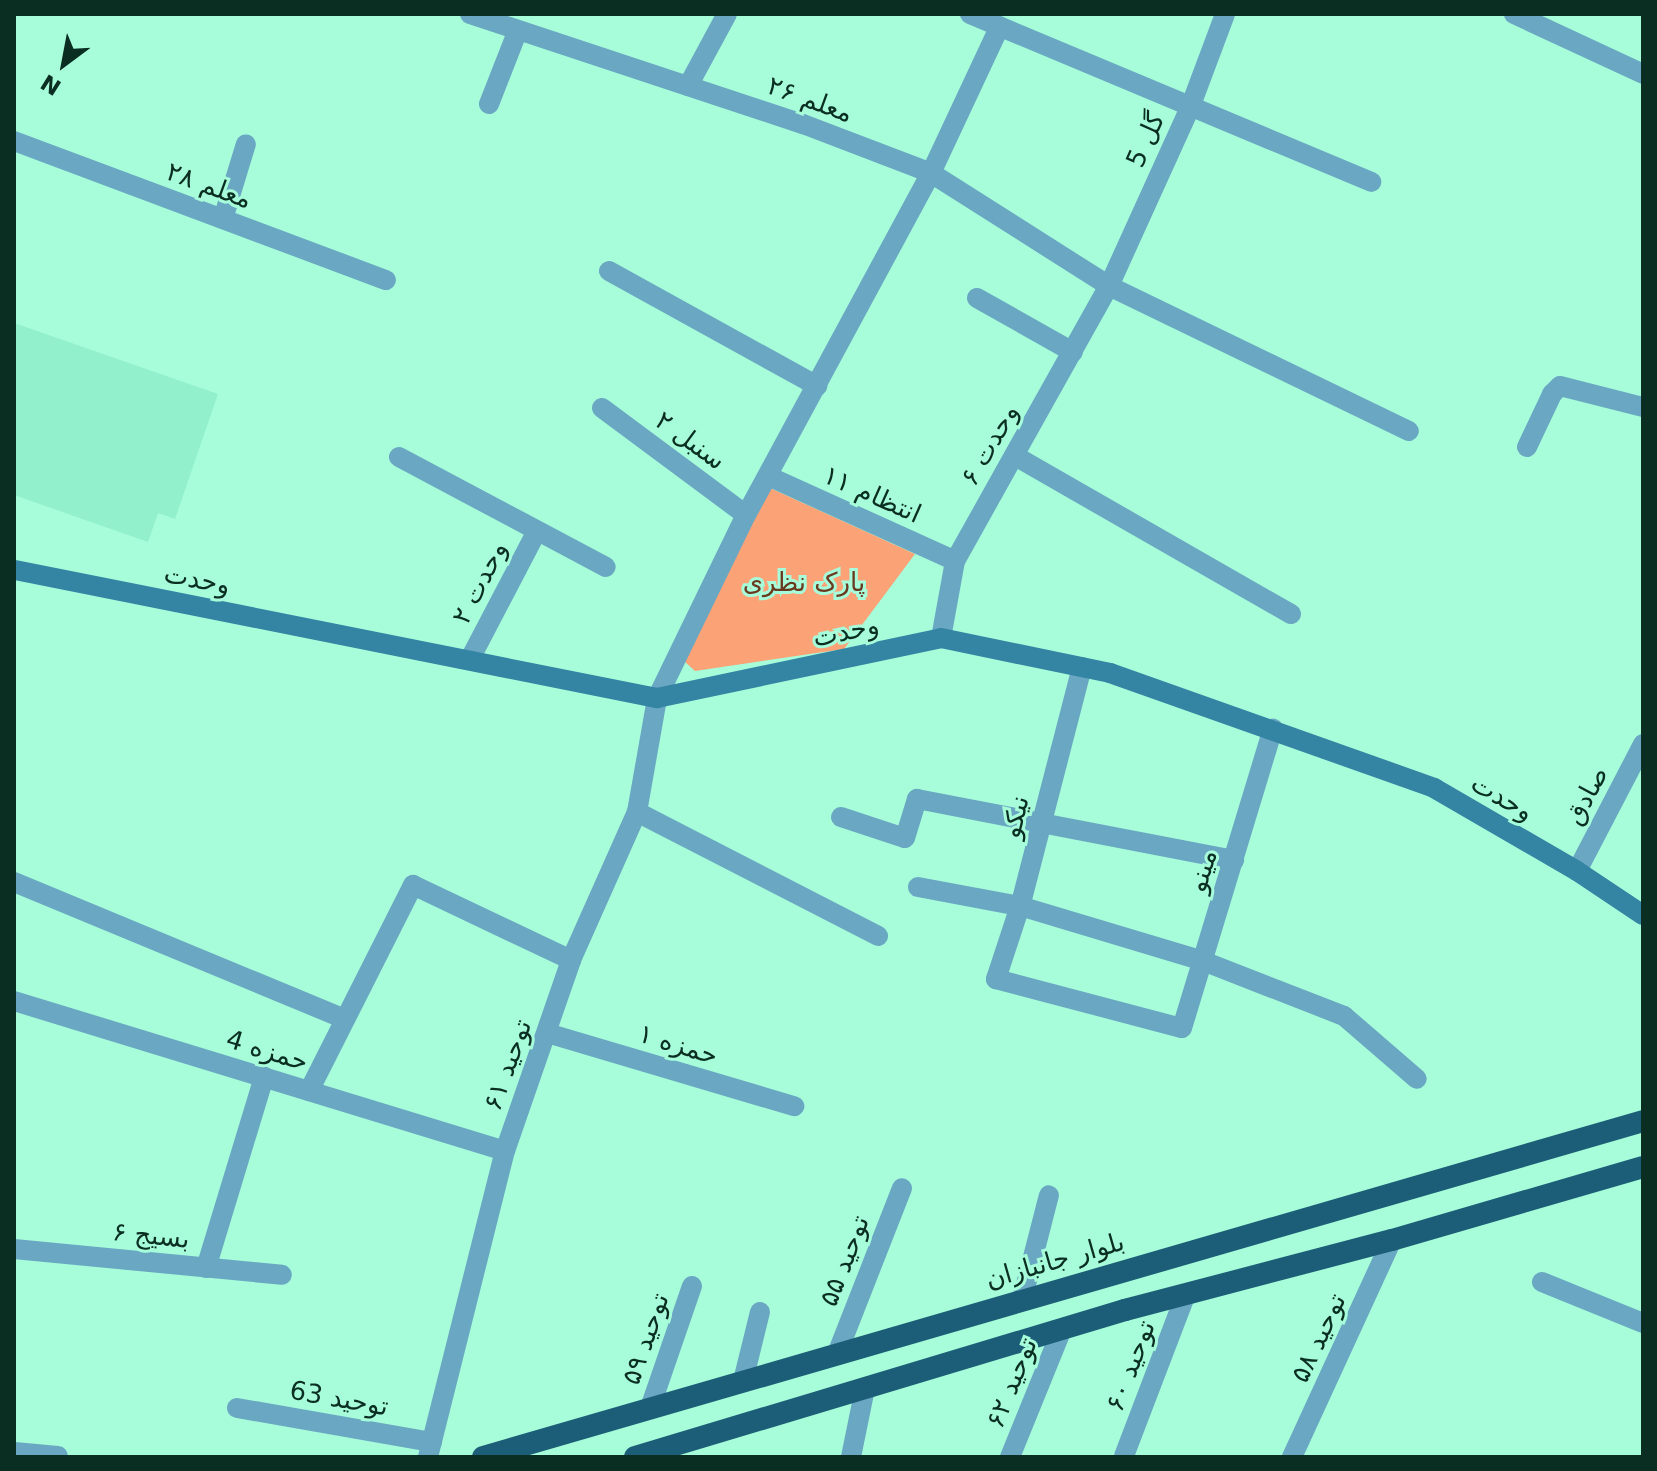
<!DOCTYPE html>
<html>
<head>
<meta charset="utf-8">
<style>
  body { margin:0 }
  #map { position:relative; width:1657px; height:1471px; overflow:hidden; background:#a7fcda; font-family:"DejaVu Sans","Noto Sans Arabic",sans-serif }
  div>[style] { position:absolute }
  .built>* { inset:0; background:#92f0cc }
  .green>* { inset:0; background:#fba377 }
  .minor>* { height:20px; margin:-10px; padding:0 10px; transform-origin:10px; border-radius:10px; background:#69a7c2 }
  .secondary>* { height:20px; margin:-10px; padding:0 10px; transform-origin:10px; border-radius:10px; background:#3484a3 }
  .trunk>* { height:22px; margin:-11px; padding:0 11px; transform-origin:11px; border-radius:11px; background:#1c5e77 }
  span { translate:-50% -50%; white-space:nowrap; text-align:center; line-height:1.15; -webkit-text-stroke:6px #a7fcda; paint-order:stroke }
  .street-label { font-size:26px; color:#0a2e22 }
  .park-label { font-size:26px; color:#693920 }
  .frame { position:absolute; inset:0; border:16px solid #0a2e22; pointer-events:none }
  .north { position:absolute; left:24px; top:24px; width:80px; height:80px; -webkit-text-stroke:6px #a7fcda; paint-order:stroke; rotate:212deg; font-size:22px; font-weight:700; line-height:32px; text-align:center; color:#0a2e22 }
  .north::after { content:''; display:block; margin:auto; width:28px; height:36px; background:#0a2e22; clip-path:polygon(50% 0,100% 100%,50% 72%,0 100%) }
</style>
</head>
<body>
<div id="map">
  <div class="built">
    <i style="clip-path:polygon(14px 323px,218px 394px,175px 519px,158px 513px,148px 542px,14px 495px)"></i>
  </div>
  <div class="green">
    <i style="clip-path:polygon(770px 488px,915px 554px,844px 649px,695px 671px,685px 662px,686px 654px)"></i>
  </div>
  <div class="minor">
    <i style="left:470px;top:14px;width:351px;rotate:18.3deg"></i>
    <i style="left:803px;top:124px;width:137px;rotate:20.9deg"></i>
    <i style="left:931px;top:173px;width:211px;rotate:32.4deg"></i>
    <i style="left:1109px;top:286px;width:333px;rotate:25.8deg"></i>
    <i style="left:970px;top:14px;width:435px;rotate:22.7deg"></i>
    <i style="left:1514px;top:14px;width:142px;rotate:24.9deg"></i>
    <i style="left:688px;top:86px;width:82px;rotate:-61.6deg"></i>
    <i style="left:489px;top:104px;width:79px;rotate:-68.6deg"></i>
    <i style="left:14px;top:141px;width:397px;rotate:20.5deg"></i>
    <i style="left:223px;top:219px;width:78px;rotate:-73deg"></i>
    <i style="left:609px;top:271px;width:238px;rotate:28.9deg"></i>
    <i style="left:977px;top:298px;width:110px;rotate:29.4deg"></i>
    <i style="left:602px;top:408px;width:179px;rotate:36.6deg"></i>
    <i style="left:1527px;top:447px;width:59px;rotate:-64.7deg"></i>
    <i style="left:1552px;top:394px;width:11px;rotate:-45deg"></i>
    <i style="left:1560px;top:386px;width:86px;rotate:14.2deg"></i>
    <i style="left:1015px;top:456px;width:318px;rotate:29.8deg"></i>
    <i style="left:399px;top:457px;width:234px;rotate:28deg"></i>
    <i style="left:768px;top:476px;width:205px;rotate:24.4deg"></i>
    <i style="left:941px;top:638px;width:78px;rotate:-79.7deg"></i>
    <i style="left:955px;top:561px;width:315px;rotate:-60.8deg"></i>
    <i style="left:1109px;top:286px;width:199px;rotate:-65.6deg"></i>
    <i style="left:1191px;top:105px;width:97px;rotate:-69.5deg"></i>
    <i style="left:470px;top:659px;width:144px;rotate:-62.4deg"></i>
    <i style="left:1082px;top:667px;width:247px;rotate:104.5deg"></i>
    <i style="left:1020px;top:906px;width:77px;rotate:108.2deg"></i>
    <i style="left:996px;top:979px;width:192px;rotate:14.8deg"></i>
    <i style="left:1182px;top:1028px;width:313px;rotate:-73.1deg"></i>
    <i style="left:637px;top:812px;width:271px;rotate:27.2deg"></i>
    <i style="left:841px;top:817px;width:67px;rotate:18.2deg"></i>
    <i style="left:905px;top:838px;width:41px;rotate:-72.9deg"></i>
    <i style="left:917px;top:799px;width:323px;rotate:10.9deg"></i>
    <i style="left:1577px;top:871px;width:143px;rotate:-62.5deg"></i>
    <i style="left:14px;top:882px;width:358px;rotate:22.5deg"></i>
    <i style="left:918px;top:887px;width:104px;rotate:10.6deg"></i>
    <i style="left:1020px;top:906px;width:191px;rotate:16.7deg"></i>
    <i style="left:1203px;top:961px;width:151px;rotate:21.3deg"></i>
    <i style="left:1344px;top:1016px;width:96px;rotate:40.8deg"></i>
    <i style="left:14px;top:1001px;width:513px;rotate:16.99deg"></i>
    <i style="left:547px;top:1033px;width:258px;rotate:16.5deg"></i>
    <i style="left:309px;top:1091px;width:231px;rotate:-63.2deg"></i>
    <i style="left:413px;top:885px;width:175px;rotate:25.4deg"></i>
    <i style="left:14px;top:1249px;width:269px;rotate:5.5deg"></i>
    <i style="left:206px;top:1268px;width:200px;rotate:-73.1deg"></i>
    <i style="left:1542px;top:1282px;width:109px;rotate:22.1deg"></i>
    <i style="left:1022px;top:1300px;width:108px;rotate:-75.6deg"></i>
    <i style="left:837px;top:1354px;width:178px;rotate:-68.6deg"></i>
    <i style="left:743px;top:1381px;width:71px;rotate:-76.2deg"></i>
    <i style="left:237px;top:1408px;width:198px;rotate:9.9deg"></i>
    <i style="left:650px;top:1408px;width:129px;rotate:-71deg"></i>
    <i style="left:14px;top:1452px;width:44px;rotate:5.2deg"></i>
    <i style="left:1124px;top:1456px;width:173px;rotate:-69.1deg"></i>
    <i style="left:428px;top:1457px;width:316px;rotate:-75.9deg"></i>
    <i style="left:505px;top:1151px;width:202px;rotate:-70.9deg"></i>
    <i style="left:571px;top:960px;width:162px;rotate:-66deg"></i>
    <i style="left:637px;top:812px;width:116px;rotate:-80deg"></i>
    <i style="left:657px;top:698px;width:203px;rotate:-64.1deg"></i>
    <i style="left:746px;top:515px;width:389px;rotate:-61.6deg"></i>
    <i style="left:931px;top:173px;width:162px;rotate:-64.9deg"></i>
    <i style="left:851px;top:1457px;width:70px;rotate:-78.5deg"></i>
    <i style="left:1010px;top:1457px;width:138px;rotate:-67.9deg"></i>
    <i style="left:1292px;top:1457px;width:239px;rotate:-65.3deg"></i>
  </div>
  <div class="secondary">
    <i style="left:15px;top:570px;width:655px;rotate:11.28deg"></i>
    <i style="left:657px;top:698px;width:290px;rotate:-11.9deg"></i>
    <i style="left:941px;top:638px;width:173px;rotate:11.7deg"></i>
    <i style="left:1110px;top:673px;width:344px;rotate:19.5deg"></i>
    <i style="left:1434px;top:788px;width:165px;rotate:30.1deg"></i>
    <i style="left:1577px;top:871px;width:79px;rotate:33.7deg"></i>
  </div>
  <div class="trunk">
    <i style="left:483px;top:1457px;width:1208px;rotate:-16.15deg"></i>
    <i style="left:635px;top:1457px;width:512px;rotate:-16.7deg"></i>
    <i style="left:1125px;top:1310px;width:276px;rotate:-14.7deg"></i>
    <i style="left:1392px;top:1240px;width:261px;rotate:-16.2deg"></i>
  </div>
  <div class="street-label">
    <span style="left:810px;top:100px;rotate:20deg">معلم ۲۶</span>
    <span style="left:1146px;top:140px;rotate:-66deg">گل 5</span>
    <span style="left:209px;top:186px;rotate:20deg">معلم ۲۸</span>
    <span style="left:690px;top:441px;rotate:36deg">سنبل ۲</span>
    <span style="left:990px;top:445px;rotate:-60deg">وحدت ۶</span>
    <span style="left:872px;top:495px;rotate:24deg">انتظام ۱۱</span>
    <span style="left:197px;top:580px;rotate:11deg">وحدت</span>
    <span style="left:480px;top:583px;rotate:-63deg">وحدت ۲</span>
    <span style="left:846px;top:632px;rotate:-12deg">وحدت</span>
    <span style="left:1587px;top:796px;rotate:-62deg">صادق</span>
    <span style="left:1502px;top:798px;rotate:30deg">وحدت</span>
    <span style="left:1016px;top:817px;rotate:-76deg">نیکو</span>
    <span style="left:1203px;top:871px;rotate:-73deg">مینو</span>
    <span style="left:678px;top:1045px;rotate:17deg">حمزه ۱</span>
    <span style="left:267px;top:1051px;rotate:17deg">حمزه 4</span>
    <span style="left:508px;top:1065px;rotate:-70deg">توحید ۶۱</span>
    <span style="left:151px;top:1236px;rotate:6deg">بسیج ۶</span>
    <span style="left:845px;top:1261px;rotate:-69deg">توحید ۵۵</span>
    <span style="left:1055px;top:1261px;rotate:-16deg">بلوار جانبازان</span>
    <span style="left:1319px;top:1338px;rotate:-65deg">توحید ۵۸</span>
    <span style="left:646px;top:1339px;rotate:-71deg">توحید ۵۹</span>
    <span style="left:1131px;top:1366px;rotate:-69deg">توحید ۶۰</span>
    <span style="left:1012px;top:1383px;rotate:-68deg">توحید ۶۲</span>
    <span style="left:339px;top:1399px;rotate:10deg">توحید 63</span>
  </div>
  <div class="park-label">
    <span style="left:804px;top:583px">پارک نظری</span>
  </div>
  <div class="frame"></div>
  <div class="north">N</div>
</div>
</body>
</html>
